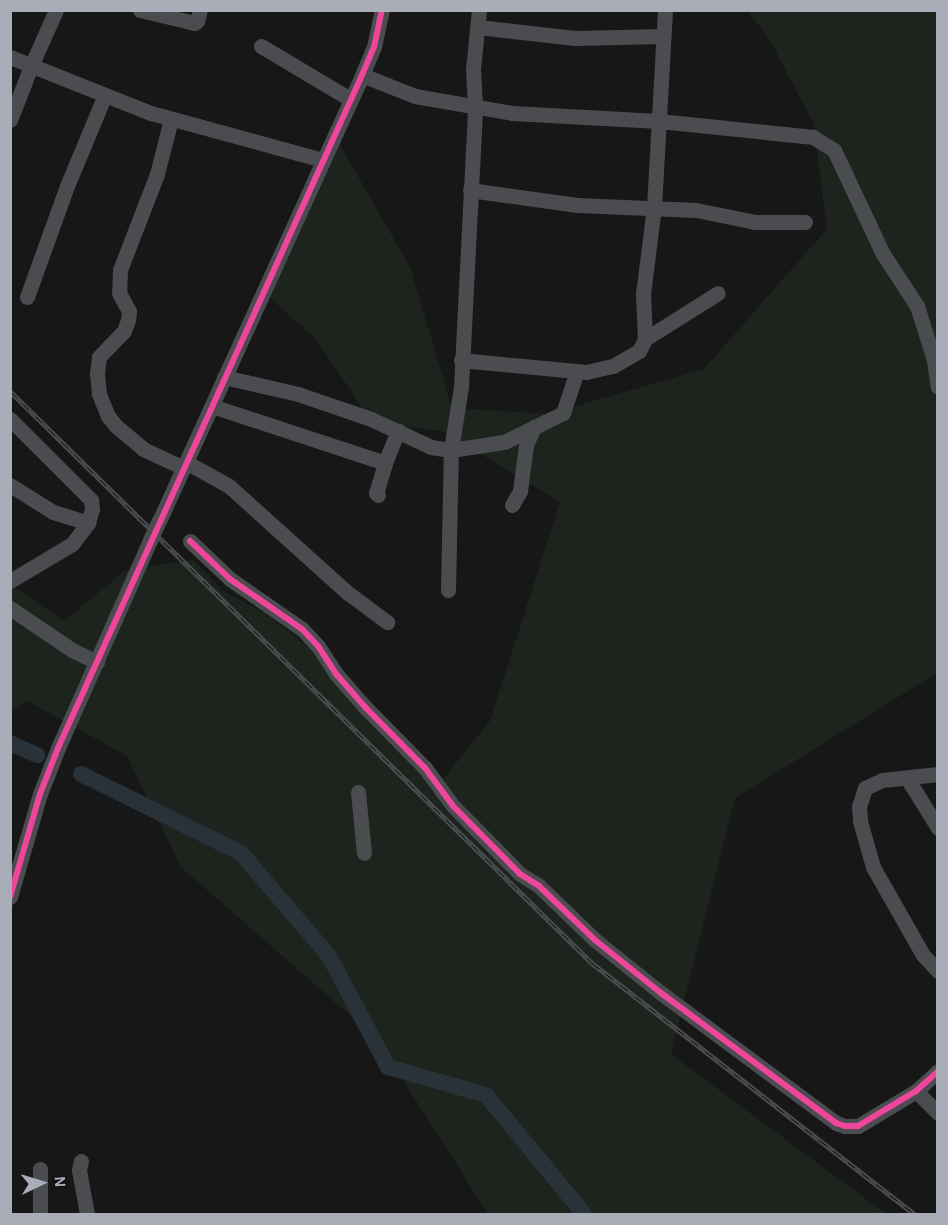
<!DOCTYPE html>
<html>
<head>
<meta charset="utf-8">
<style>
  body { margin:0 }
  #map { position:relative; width:948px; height:1225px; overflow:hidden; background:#171717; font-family:"Alegreya Sans",sans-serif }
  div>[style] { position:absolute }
  .green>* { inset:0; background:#1d241e }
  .river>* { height:16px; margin:-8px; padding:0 8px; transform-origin:8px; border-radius:8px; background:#2a3239 }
  .minor>* { height:15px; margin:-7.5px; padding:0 7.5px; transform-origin:7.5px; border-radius:7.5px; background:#4b4c50 }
  .rail>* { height:5px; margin-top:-2.5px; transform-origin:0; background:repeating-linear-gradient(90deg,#111113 0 9px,#4b4c4f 0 18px); box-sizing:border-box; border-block:2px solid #4b4c4f }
  .minor-bridge>* { height:15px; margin:-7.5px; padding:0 7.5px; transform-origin:7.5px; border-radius:7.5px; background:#4b4c50 }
  .cycleway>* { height:6px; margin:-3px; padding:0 3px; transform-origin:3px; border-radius:3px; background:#ed469a }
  span { translate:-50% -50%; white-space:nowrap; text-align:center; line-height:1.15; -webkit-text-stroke:4.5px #111113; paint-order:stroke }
  .frame { position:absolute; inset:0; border:12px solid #a8adb8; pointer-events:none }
  .north { position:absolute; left:12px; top:1153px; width:60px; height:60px; -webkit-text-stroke:4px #111113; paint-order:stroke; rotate:86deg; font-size:16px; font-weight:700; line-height:24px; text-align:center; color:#a8adb8 }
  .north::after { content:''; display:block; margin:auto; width:21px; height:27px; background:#a8adb8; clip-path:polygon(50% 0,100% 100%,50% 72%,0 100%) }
</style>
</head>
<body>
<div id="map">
  <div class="green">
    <i style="clip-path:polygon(748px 11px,937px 11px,937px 673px,735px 798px,671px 1054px,886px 1214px,488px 1214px,377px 1039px,181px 867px,127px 756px,27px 701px,11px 712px,10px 584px,64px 621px,126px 570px,193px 560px,223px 591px,265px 613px,330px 664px,443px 779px,490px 721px,560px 502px,443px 431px,398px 426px,364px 410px,315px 338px,269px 297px,340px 145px,410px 267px,452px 408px,549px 414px,704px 369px,827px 229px,813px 123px,771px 42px)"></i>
  </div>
  <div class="river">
    <i style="left:10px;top:743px;width:30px;rotate:24deg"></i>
    <i style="left:81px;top:774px;width:178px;rotate:26.3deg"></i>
    <i style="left:241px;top:853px;width:135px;rotate:49.5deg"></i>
    <i style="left:329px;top:956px;width:126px;rotate:62deg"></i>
    <i style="left:388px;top:1067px;width:102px;rotate:15.9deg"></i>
    <i style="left:486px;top:1095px;width:154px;rotate:50.5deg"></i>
  </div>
  <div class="minor">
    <i style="left:140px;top:10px;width:56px;rotate:13.5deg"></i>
    <i style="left:194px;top:23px;width:4px;rotate:-34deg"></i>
    <i style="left:197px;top:21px;width:11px;rotate:-75deg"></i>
    <i style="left:478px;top:27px;width:97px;rotate:6.5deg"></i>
    <i style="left:574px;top:38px;width:89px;rotate:-1.3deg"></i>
    <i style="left:261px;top:46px;width:104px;rotate:30.8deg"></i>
    <i style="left:10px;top:57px;width:152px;rotate:21.7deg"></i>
    <i style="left:151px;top:113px;width:178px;rotate:15.3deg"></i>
    <i style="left:362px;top:75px;width:57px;rotate:21.6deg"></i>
    <i style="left:415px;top:96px;width:98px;rotate:9.9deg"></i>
    <i style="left:512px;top:113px;width:147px;rotate:3.1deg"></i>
    <i style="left:659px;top:121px;width:155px;rotate:5.9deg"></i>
    <i style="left:813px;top:137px;width:25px;rotate:32deg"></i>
    <i style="left:834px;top:150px;width:115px;rotate:64.8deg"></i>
    <i style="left:883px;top:254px;width:62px;rotate:56.8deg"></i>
    <i style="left:917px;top:306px;width:57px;rotate:72.5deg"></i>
    <i style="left:934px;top:360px;width:27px;rotate:82deg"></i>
    <i style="left:171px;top:119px;width:57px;rotate:104.3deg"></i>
    <i style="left:157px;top:174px;width:103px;rotate:111.1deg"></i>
    <i style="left:120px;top:270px;width:23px;rotate:92deg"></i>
    <i style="left:119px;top:293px;width:21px;rotate:61deg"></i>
    <i style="left:129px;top:311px;width:9px;rotate:96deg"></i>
    <i style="left:128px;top:320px;width:12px;rotate:110deg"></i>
    <i style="left:124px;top:331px;width:36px;rotate:134deg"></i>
    <i style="left:99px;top:357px;width:17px;rotate:97deg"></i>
    <i style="left:97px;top:374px;width:20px;rotate:84deg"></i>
    <i style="left:99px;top:394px;width:24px;rotate:68deg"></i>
    <i style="left:108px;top:416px;width:13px;rotate:51deg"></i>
    <i style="left:116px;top:426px;width:35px;rotate:40deg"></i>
    <i style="left:143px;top:449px;width:45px;rotate:24.9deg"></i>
    <i style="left:10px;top:120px;width:58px;rotate:-68.7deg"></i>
    <i style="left:31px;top:66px;width:61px;rotate:-65.9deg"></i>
    <i style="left:470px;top:190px;width:108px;rotate:8deg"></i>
    <i style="left:577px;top:205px;width:119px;rotate:2.4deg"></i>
    <i style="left:696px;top:210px;width:60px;rotate:11.5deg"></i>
    <i style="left:755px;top:222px;width:50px"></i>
    <i style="left:27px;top:297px;width:118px;rotate:-70.2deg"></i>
    <i style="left:67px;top:186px;width:96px;rotate:-67.4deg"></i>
    <i style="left:645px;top:339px;width:86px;rotate:-32.2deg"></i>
    <i style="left:461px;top:360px;width:126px;rotate:5.5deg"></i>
    <i style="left:586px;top:372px;width:28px;rotate:-13deg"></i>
    <i style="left:613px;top:366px;width:30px;rotate:-30deg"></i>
    <i style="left:639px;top:351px;width:13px;rotate:-63deg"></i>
    <i style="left:645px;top:339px;width:45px;rotate:-92.5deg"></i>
    <i style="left:643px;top:294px;width:88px;rotate:-82.8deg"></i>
    <i style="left:654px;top:207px;width:197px;rotate:-86.8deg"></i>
    <i style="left:224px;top:377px;width:76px;rotate:12.9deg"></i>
    <i style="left:298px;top:394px;width:77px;rotate:18.9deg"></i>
    <i style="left:371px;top:419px;width:66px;rotate:25deg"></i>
    <i style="left:431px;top:447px;width:20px;rotate:9deg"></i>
    <i style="left:451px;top:450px;width:54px;rotate:-8.6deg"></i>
    <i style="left:504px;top:442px;width:66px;rotate:-26.2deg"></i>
    <i style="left:563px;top:413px;width:44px;rotate:-71.6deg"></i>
    <i style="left:212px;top:406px;width:182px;rotate:18.2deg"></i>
    <i style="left:10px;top:419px;width:115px;rotate:45deg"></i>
    <i style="left:91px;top:500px;width:9px;rotate:84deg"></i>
    <i style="left:92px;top:509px;width:15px;rotate:106deg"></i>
    <i style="left:88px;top:523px;width:26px;rotate:127deg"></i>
    <i style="left:72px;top:544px;width:72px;rotate:149.2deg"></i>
    <i style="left:186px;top:462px;width:49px;rotate:29.2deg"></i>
    <i style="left:229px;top:486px;width:160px;rotate:42deg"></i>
    <i style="left:348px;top:593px;width:49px;rotate:36.6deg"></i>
    <i style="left:10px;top:485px;width:51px;rotate:32.1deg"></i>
    <i style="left:53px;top:512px;width:37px;rotate:17deg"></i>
    <i style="left:378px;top:495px;width:3px;rotate:-135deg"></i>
    <i style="left:376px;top:493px;width:31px;rotate:-73deg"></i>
    <i style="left:385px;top:463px;width:35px;rotate:-68deg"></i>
    <i style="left:512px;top:505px;width:16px;rotate:-60deg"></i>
    <i style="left:520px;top:491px;width:46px;rotate:-82.6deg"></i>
    <i style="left:526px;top:445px;width:20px;rotate:-66deg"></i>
    <i style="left:160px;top:519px;width:488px;rotate:-65.5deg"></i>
    <i style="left:362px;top:75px;width:30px;rotate:-67deg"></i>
    <i style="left:374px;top:47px;width:38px;rotate:-78deg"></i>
    <i style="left:190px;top:541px;width:55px;rotate:43.5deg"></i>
    <i style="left:230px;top:579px;width:88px;rotate:34.8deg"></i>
    <i style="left:302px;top:629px;width:23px;rotate:47deg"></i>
    <i style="left:318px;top:646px;width:35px;rotate:57deg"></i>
    <i style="left:337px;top:675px;width:43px;rotate:48.8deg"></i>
    <i style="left:365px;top:707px;width:86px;rotate:45.5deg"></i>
    <i style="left:425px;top:768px;width:47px;rotate:53.6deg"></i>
    <i style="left:453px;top:806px;width:95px;rotate:45.4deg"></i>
    <i style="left:520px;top:874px;width:22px;rotate:32deg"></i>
    <i style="left:539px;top:886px;width:78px;rotate:44deg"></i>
    <i style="left:595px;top:940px;width:85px;rotate:38.8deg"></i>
    <i style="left:661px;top:993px;width:218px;rotate:36.6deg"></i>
    <i style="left:836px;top:1123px;width:9px;rotate:18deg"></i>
    <i style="left:845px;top:1126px;width:13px"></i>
    <i style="left:858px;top:1126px;width:68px;rotate:-31.1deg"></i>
    <i style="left:916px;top:1091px;width:30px;rotate:-42deg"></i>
    <i style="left:448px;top:590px;width:140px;rotate:-88.8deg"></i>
    <i style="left:451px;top:450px;width:64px;rotate:-81deg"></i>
    <i style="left:461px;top:387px;width:280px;rotate:-87.1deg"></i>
    <i style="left:475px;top:107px;width:38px;rotate:-93deg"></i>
    <i style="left:473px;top:69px;width:59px;rotate:-84.2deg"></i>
    <i style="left:10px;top:608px;width:75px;rotate:34.1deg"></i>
    <i style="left:72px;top:650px;width:28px;rotate:26deg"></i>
    <i style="left:938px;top:774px;width:56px;rotate:173.9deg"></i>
    <i style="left:882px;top:780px;width:19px;rotate:155deg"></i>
    <i style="left:865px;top:788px;width:19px;rotate:108deg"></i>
    <i style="left:859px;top:806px;width:15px;rotate:86deg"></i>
    <i style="left:860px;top:821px;width:48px;rotate:74.2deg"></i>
    <i style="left:873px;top:867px;width:101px;rotate:60.4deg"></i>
    <i style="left:923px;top:955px;width:22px;rotate:47deg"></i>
    <i style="left:907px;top:778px;width:59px;rotate:58.2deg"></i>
    <i style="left:358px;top:792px;width:61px;rotate:84.4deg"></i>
    <i style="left:10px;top:897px;width:107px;rotate:-73.8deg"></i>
    <i style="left:40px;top:794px;width:49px;rotate:-68.6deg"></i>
    <i style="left:58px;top:748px;width:227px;rotate:-66.1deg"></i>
    <i style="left:916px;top:1091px;width:31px;rotate:45deg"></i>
    <i style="left:81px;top:1161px;width:9px;rotate:103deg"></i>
    <i style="left:79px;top:1170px;width:45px;rotate:79.7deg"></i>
    <i style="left:40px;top:1214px;width:45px;rotate:-90deg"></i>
  </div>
  <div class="rail">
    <i style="left:10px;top:391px;width:816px;rotate:44.5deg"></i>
    <i style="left:592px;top:963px;width:409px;rotate:37.9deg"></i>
  </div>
  <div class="minor-bridge">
    <i style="left:150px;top:540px;width:23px;rotate:-65deg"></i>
  </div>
  <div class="cycleway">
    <i style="left:190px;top:541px;width:55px;rotate:43.5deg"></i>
    <i style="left:230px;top:579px;width:88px;rotate:34.8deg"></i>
    <i style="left:302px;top:629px;width:23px;rotate:47deg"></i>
    <i style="left:318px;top:646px;width:35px;rotate:57deg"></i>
    <i style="left:337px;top:675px;width:43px;rotate:48.8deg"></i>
    <i style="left:365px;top:707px;width:86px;rotate:45.5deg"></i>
    <i style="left:425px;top:768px;width:47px;rotate:53.6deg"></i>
    <i style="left:453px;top:806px;width:95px;rotate:45.4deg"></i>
    <i style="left:520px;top:874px;width:22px;rotate:32deg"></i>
    <i style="left:539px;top:886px;width:78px;rotate:44deg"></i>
    <i style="left:595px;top:940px;width:85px;rotate:38.8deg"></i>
    <i style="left:661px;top:993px;width:218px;rotate:36.6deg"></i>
    <i style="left:836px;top:1123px;width:9px;rotate:18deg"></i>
    <i style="left:845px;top:1126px;width:13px"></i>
    <i style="left:858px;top:1126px;width:68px;rotate:-31.1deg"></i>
    <i style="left:916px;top:1091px;width:30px;rotate:-42deg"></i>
    <i style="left:10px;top:897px;width:107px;rotate:-73.8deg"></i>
    <i style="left:40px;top:794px;width:49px;rotate:-68.6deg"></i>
    <i style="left:58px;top:748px;width:738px;rotate:-65.69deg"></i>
    <i style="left:362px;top:75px;width:30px;rotate:-67deg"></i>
    <i style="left:374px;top:47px;width:38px;rotate:-78deg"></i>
  </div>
  <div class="frame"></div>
  <div class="north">N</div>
</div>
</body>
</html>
